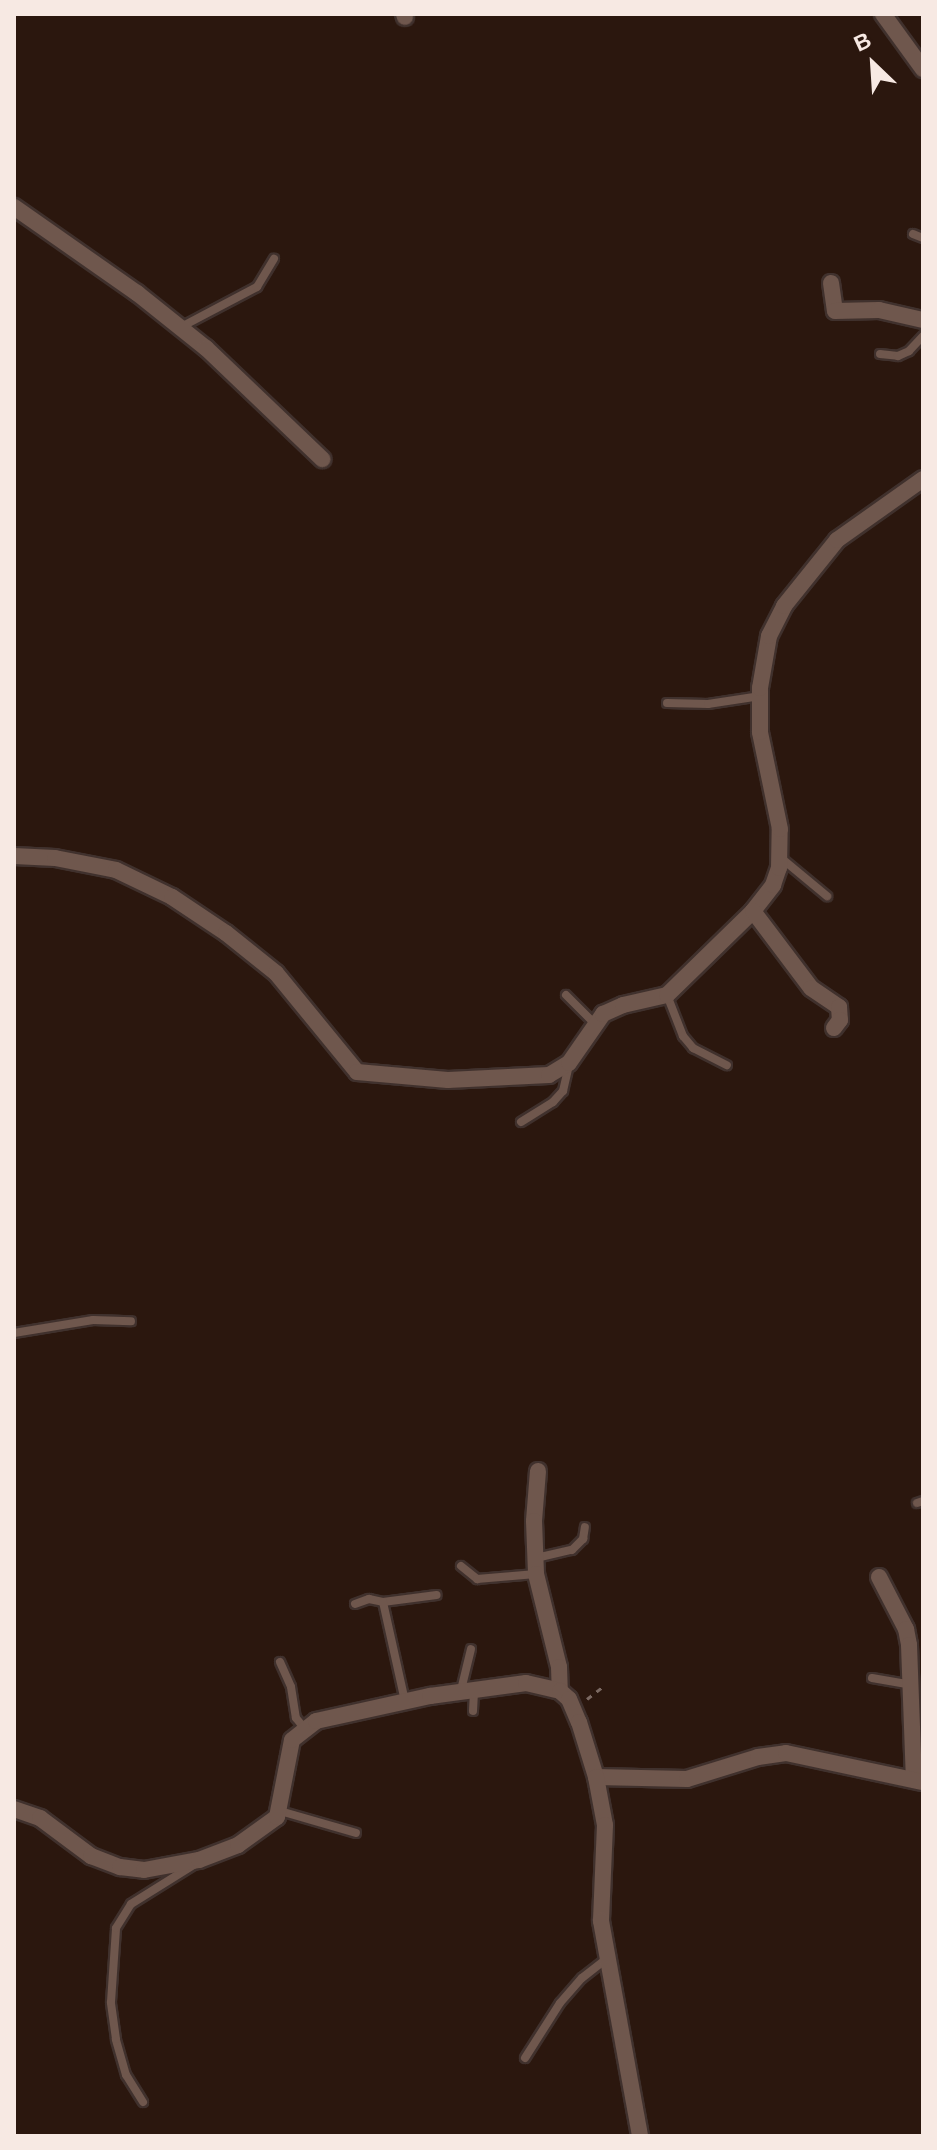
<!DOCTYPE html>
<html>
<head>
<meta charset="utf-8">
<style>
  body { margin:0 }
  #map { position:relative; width:937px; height:2150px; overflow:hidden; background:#2b170e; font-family:Arial,sans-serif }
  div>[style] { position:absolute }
  .path>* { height:3px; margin-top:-1.5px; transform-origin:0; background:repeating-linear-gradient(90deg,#7b6962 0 6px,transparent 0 12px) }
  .roads { filter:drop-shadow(2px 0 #40312d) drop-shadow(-2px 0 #40312d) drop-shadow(0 2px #40312d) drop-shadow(0 -2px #40312d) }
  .service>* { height:8px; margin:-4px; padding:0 4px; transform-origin:4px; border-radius:4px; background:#6f574d }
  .minor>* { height:16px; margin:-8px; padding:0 8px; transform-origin:8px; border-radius:8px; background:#6f574d }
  span { translate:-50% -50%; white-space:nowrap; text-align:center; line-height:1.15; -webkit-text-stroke:6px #2b170e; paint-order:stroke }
  .frame { position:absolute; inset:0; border:16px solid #f7e9e3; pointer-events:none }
  .north { position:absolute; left:833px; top:24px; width:80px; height:80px; -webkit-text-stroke:6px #2b170e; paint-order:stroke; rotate:335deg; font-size:22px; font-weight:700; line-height:32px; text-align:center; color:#f7e9e3 }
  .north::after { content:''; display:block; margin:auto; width:28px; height:36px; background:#f7e9e3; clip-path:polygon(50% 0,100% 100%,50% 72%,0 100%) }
</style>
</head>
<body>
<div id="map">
  <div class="path">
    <i style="left:587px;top:1699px;width:23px;rotate:-38deg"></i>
  </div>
  <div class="roads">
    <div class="service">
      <i style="left:913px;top:234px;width:11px;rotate:22deg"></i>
      <i style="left:181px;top:327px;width:86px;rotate:-27.8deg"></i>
      <i style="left:257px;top:287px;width:33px;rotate:-59deg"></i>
      <i style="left:880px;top:354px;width:18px;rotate:6deg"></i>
      <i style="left:898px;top:356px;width:12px;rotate:-24deg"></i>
      <i style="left:909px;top:351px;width:21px;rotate:-47deg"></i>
      <i style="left:667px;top:703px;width:41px;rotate:1.4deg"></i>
      <i style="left:708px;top:704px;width:53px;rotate:-8.7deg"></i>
      <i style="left:781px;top:858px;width:60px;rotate:39.6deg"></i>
      <i style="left:566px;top:995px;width:40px;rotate:45deg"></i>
      <i style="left:667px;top:995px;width:44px;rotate:68.7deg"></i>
      <i style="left:683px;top:1036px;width:16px;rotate:50deg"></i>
      <i style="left:693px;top:1048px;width:38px;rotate:27deg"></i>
      <i style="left:521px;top:1122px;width:38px;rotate:-32deg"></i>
      <i style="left:553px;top:1102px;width:15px;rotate:-48deg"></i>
      <i style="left:563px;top:1091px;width:28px;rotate:-77deg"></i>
      <i style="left:14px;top:1333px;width:80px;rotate:-9.3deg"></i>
      <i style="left:93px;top:1320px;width:38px;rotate:2deg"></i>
      <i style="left:917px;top:1503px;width:6px;rotate:-18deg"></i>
      <i style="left:536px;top:1558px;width:37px;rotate:-13deg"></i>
      <i style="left:572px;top:1550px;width:16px;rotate:-45deg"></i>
      <i style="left:583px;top:1539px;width:12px;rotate:-81deg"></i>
      <i style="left:461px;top:1566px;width:21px;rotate:39deg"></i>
      <i style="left:477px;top:1579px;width:59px;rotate:-4.8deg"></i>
      <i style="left:383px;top:1602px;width:54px;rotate:-7.4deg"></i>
      <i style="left:355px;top:1604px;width:15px;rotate:-20deg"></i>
      <i style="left:369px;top:1599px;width:14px;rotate:12deg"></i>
      <i style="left:383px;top:1602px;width:101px;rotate:77.5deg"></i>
      <i style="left:280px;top:1662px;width:27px;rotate:66deg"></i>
      <i style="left:291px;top:1687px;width:31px;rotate:81deg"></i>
      <i style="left:296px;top:1718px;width:13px;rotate:51deg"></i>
      <i style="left:872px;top:1678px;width:41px;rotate:9.9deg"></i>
      <i style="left:461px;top:1690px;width:42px;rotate:-76.3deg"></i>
      <i style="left:473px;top:1711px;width:21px;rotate:-87deg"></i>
      <i style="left:280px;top:1811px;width:79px;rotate:16.1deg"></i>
      <i style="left:525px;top:2058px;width:65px;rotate:-57.5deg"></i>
      <i style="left:560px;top:2003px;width:33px;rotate:-49deg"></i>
      <i style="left:582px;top:1978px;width:31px;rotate:-38deg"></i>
      <i style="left:143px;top:2102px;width:32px;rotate:-122deg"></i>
      <i style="left:126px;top:2075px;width:37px;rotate:-106deg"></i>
      <i style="left:116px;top:2039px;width:37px;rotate:-98deg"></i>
      <i style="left:111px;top:2002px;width:74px;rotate:-86.1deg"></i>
      <i style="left:116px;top:1928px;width:28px;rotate:-58deg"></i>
      <i style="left:131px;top:1904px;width:75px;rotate:-32deg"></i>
    </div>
    <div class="minor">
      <i style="left:404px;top:14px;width:3px;rotate:72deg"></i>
      <i style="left:883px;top:14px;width:68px;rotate:54deg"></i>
      <i style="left:14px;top:207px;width:150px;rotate:35deg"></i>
      <i style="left:137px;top:293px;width:88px;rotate:38.6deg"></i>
      <i style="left:206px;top:348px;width:161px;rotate:43.7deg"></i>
      <i style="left:831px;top:283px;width:28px;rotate:82deg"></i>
      <i style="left:835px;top:311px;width:44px;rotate:-1.3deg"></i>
      <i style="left:879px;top:310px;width:45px;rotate:12.8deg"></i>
      <i style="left:14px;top:856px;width:41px;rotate:2.8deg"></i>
      <i style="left:55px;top:858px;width:62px;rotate:11.1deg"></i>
      <i style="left:116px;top:870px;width:62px;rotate:25.7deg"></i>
      <i style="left:172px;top:897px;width:65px;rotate:33.7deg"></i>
      <i style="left:226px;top:933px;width:64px;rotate:38.7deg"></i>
      <i style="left:276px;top:973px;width:128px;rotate:50.7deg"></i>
      <i style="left:357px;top:1072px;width:91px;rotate:5deg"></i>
      <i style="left:448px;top:1080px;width:101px;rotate:-2.8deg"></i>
      <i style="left:549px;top:1075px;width:23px;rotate:-31deg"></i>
      <i style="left:569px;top:1063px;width:60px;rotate:-55.2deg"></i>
      <i style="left:603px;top:1014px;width:22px;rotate:-24deg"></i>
      <i style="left:623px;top:1005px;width:45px;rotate:-12.8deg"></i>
      <i style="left:667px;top:995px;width:120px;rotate:-44.3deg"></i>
      <i style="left:753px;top:911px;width:33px;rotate:-52deg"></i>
      <i style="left:773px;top:885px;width:18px;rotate:-71deg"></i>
      <i style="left:779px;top:868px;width:39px;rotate:-89deg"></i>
      <i style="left:780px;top:829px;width:99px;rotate:-101.7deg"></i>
      <i style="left:760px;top:732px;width:44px;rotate:-90deg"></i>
      <i style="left:760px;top:688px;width:53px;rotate:-80.2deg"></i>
      <i style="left:769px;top:636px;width:34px;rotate:-63deg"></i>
      <i style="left:784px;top:606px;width:85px;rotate:-51.2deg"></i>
      <i style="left:837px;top:540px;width:105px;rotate:-35.3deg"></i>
      <i style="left:753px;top:911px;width:96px;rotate:53deg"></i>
      <i style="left:811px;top:988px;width:34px;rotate:34deg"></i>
      <i style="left:839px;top:1007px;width:13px;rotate:86deg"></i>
      <i style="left:840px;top:1020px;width:10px;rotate:127deg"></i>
      <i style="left:538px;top:1471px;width:50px;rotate:94.6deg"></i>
      <i style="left:534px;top:1521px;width:53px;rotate:87.8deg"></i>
      <i style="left:536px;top:1574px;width:96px;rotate:76.1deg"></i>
      <i style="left:559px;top:1667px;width:24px;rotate:88deg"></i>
      <i style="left:879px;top:1577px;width:59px;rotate:62.6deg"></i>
      <i style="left:906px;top:1629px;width:16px;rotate:79deg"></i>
      <i style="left:909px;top:1645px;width:135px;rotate:87.9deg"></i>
      <i style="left:596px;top:1777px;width:91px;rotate:1.3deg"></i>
      <i style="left:687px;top:1779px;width:74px;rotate:-17.2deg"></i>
      <i style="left:758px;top:1757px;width:28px;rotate:-8deg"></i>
      <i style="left:786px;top:1753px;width:140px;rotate:12deg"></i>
      <i style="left:14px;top:1809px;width:28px;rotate:19deg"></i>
      <i style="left:40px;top:1818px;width:64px;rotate:36.7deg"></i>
      <i style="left:91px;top:1856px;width:31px;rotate:21deg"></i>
      <i style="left:120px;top:1867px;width:24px;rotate:7deg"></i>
      <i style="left:144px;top:1870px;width:56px;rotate:-10.3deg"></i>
      <i style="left:199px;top:1860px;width:42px;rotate:-21deg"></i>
      <i style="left:238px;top:1845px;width:48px;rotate:-35.7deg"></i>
      <i style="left:277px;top:1817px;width:78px;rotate:-79deg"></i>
      <i style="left:292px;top:1740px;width:31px;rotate:-38deg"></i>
      <i style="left:316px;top:1721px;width:117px;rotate:-12.4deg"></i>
      <i style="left:430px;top:1696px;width:97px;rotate:-7.7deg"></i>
      <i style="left:526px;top:1683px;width:35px;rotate:13deg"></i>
      <i style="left:560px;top:1691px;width:12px;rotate:42deg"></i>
      <i style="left:569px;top:1699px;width:25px;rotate:67deg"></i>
      <i style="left:579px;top:1722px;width:58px;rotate:72.8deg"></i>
      <i style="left:596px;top:1777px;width:49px;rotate:79.4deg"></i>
      <i style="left:605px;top:1825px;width:96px;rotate:92.4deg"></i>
      <i style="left:601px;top:1921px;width:219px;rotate:79.7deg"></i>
    </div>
  </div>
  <div class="frame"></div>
  <div class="north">B</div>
</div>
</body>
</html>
